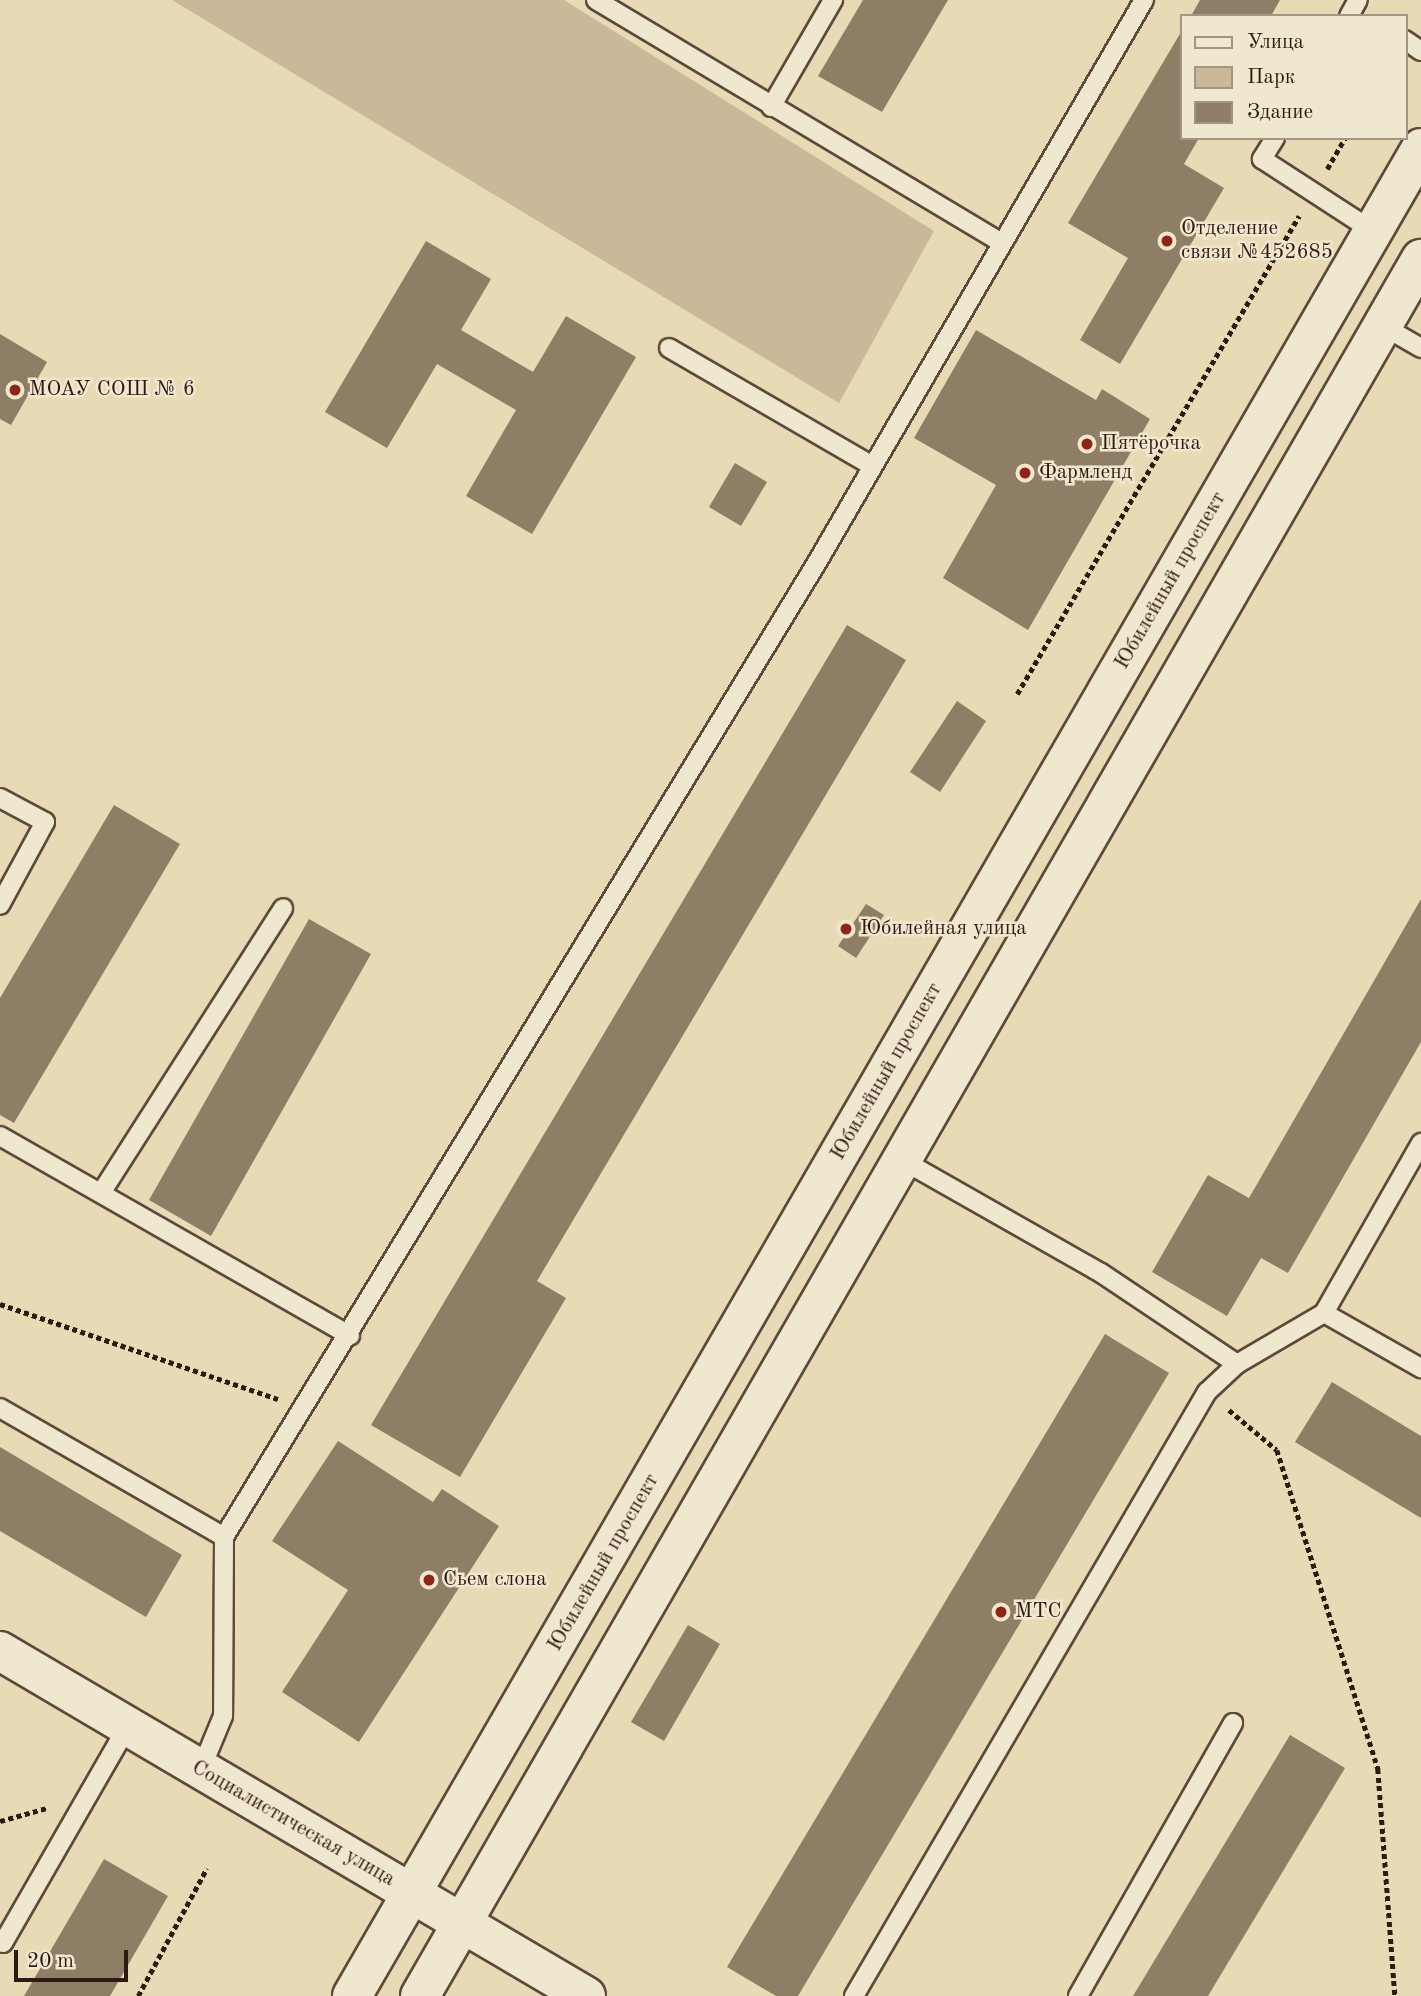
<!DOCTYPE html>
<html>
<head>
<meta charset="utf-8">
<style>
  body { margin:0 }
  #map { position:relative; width:1421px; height:1996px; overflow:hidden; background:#e8dab5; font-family:"Old Standard TT",serif }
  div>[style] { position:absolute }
  .green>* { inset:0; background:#c9b999 }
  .building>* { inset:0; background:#8f7e66 }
  .path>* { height:4.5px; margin-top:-2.25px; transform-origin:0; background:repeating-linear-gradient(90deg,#2f1a11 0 5px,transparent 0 8.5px) }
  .roads { filter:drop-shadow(2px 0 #5d4a3a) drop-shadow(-2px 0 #5d4a3a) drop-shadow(0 2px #5d4a3a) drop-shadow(0 -2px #5d4a3a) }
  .lane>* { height:18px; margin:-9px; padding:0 9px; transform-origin:9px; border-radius:9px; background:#f0e7cf }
  .secondary>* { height:38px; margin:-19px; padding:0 19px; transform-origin:19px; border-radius:19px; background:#f0e7cf }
  .dots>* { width:19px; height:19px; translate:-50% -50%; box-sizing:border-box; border:4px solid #f0e7cf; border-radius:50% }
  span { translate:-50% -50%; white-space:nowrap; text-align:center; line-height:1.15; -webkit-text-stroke:5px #f0e7cf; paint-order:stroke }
  .poi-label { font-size:21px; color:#2f1a11 }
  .left { translate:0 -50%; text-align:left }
  .street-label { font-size:21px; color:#2f1a11 }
  .legend { position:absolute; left:1180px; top:14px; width:228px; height:126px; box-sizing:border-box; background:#f0e7cf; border:2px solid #a39583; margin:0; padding:9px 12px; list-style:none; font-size:21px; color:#2f1a11 }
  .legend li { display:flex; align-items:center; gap:14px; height:35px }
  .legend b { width:35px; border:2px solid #a39583 }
  .scale { position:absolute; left:14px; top:1950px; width:114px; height:32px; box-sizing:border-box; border:4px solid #2f1a11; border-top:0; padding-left:9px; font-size:21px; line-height:24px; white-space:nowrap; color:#2f1a11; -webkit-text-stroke:5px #f0e7cf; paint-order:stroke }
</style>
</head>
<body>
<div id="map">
  <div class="green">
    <i style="clip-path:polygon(172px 0,564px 0,934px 231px,839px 403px)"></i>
  </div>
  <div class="building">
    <i style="clip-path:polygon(863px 0,948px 0,882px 112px,818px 76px)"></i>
    <i style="clip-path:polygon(1200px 0,1280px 0,1271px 16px,1191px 16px)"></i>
    <i style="clip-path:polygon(1181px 32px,1181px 138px,1199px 138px,1184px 164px,1224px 188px,1120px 364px,1080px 340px,1128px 258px,1068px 223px)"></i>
    <i style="clip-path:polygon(426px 241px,491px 279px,461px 330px,533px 372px,566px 316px,636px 357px,532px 534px,466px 496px,516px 410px,437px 364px,387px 448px,325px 412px)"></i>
    <i style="clip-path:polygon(976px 330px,1096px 400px,1102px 389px,1150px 419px,1028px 630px,943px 578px,996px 485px,914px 438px)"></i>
    <i style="clip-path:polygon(0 334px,47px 362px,11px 425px,0 419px)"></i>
    <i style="clip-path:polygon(735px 463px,767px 482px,741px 526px,709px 507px)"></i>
    <i style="clip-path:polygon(847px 625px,906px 660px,537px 1281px,566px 1298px,460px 1477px,371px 1425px)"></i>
    <i style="clip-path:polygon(957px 701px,986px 721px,940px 792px,910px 772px)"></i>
    <i style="clip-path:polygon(114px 805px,180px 844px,14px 1123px,0 1115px,0 998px)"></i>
    <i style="clip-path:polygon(1421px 899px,1421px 1042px,1288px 1273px,1261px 1258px,1227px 1316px,1152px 1272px,1208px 1175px,1249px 1198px)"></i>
    <i style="clip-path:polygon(866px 904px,884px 915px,856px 958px,838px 946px)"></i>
    <i style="clip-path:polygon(309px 919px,371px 954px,211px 1236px,149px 1200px)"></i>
    <i style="clip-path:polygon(1105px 1334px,1169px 1373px,798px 1996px,776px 1996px,727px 1967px)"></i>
    <i style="clip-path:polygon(1332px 1382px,1421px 1436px,1421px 1518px,1295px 1442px)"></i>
    <i style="clip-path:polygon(338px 1441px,433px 1502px,442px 1489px,499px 1526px,359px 1742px,282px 1692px,348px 1590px,272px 1541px)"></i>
    <i style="clip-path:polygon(0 1447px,182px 1555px,146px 1617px,0 1531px)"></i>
    <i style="clip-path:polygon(688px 1625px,720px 1644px,664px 1741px,631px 1722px)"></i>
    <i style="clip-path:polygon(1290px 1735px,1345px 1768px,1208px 1996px,1133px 1996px)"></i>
    <i style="clip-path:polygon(104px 1859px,168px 1896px,110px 1996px,24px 1996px)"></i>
  </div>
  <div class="path">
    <i style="left:1327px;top:169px;width:36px;rotate:-60deg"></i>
    <i style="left:1017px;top:694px;width:555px;rotate:-59.46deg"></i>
    <i style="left:0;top:1304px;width:294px;rotate:18.9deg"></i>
    <i style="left:1229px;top:1410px;width:62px;rotate:39.8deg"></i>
    <i style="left:1277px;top:1450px;width:335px;rotate:72.4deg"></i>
    <i style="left:1378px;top:1769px;width:228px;rotate:85.7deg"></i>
    <i style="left:0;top:1821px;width:49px;rotate:-15.5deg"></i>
    <i style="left:138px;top:1996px;width:145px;rotate:-61.7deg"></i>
  </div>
  <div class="roads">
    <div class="lane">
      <i style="left:596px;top:0;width:470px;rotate:30.9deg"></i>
      <i style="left:1349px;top:16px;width:18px;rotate:-61deg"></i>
      <i style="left:1405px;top:40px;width:19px;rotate:35deg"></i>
      <i style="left:771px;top:107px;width:124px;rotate:-59.9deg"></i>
      <i style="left:1275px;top:138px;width:25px;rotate:122deg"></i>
      <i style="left:1262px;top:159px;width:132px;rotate:33deg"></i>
      <i style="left:1383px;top:326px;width:44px;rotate:30.1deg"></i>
      <i style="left:669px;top:348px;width:233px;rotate:30.1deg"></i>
      <i style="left:0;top:798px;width:51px;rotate:28.1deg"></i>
      <i style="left:45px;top:822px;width:94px;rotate:118.5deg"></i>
      <i style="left:0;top:1136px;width:403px;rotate:29.7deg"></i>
      <i style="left:101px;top:1193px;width:338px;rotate:-57.4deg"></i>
      <i style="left:1324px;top:1313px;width:196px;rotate:-60.3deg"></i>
      <i style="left:1237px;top:1364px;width:101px;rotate:-30.4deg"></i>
      <i style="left:1324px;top:1313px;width:112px;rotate:29.6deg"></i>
      <i style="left:0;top:1408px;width:258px;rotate:29.9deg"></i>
      <i style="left:224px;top:1537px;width:179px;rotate:90.3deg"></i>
      <i style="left:223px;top:1716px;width:57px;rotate:112.5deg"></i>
      <i style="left:224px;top:1537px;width:1145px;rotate:-58.68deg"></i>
      <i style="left:819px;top:559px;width:647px;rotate:-59.83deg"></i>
      <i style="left:3px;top:1943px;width:250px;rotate:-60.1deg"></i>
      <i style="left:854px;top:1996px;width:700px;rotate:-59.7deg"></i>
      <i style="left:1207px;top:1392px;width:41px;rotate:-43deg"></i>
      <i style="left:1237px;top:1364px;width:164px;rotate:-146.2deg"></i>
      <i style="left:1101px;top:1273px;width:229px;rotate:-150.4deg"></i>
      <i style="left:1078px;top:1996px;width:314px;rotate:-60.4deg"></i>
    </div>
    <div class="secondary">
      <i style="left:0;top:1651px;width:680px;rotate:30.49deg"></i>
      <i style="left:352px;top:1996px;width:2135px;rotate:-59.95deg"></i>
      <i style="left:420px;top:1996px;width:2005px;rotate:-60.05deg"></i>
    </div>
  </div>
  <div class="dots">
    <i style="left:1167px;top:241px;background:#8f2418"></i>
    <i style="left:15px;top:390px;background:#8f2418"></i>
    <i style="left:1087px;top:444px;background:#8f2418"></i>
    <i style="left:1025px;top:473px;background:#8f2418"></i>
    <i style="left:846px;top:929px;background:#8f2418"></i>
    <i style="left:429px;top:1580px;background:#8f2418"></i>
    <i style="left:1001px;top:1612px;background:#8f2418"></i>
  </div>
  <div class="poi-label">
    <span class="left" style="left:1181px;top:241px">Отделение<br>связи №452685</span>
    <span class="left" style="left:29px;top:390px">МОАУ СОШ № 6</span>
    <span class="left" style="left:1101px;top:444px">Пятёрочка</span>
    <span class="left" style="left:1039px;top:473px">Фармленд</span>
    <span class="left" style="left:860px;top:929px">Юбилейная улица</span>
    <span class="left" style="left:443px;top:1580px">Сьем слона</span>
    <span class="left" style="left:1015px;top:1612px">МТС</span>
  </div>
  <div class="street-label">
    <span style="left:1171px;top:581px;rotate:-60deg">Юбилейный проспект</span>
    <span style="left:887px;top:1072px;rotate:-60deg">Юбилейный проспект</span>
    <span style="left:604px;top:1563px;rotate:-60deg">Юбилейный проспект</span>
    <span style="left:293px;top:1824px;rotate:30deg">Социалистическая улица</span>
  </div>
  <ul class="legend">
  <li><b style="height:9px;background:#f0e7cf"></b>Улица</li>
  <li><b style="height:19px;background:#c9b999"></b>Парк</li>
  <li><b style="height:19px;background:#8f7e66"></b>Здание</li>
  </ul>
  <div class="scale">20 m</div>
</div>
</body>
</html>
